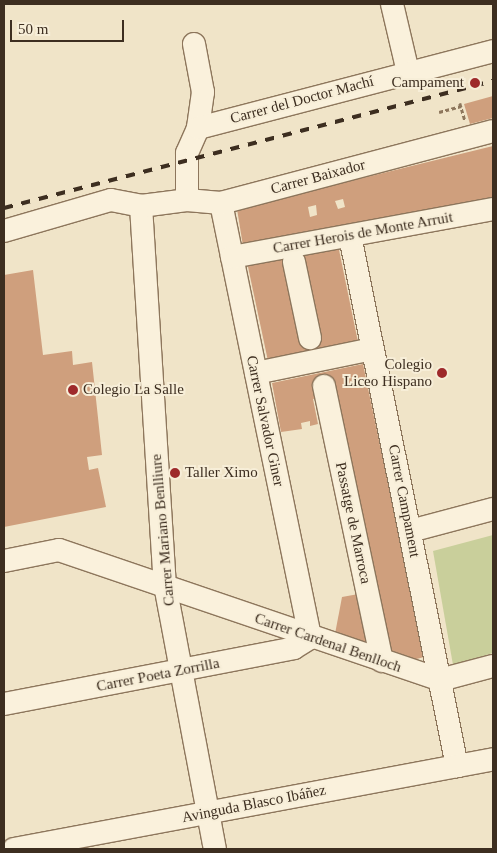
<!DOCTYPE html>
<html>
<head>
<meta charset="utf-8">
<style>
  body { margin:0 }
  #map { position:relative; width:497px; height:853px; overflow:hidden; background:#f0e4c8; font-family:"Times New Roman",serif }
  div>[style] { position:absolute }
  .green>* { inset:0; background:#c9cf9b }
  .building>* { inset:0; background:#cf9f7d }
  .path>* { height:2.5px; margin-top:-1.25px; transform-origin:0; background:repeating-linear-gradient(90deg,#8d765c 0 4px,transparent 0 6.5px) }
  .roads { filter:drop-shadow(1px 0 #8d765c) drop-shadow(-1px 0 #8d765c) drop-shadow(0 1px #8d765c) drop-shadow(0 -1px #8d765c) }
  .minor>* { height:22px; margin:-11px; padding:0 11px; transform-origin:11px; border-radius:11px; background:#faf1dc }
  .rail>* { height:4px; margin-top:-2px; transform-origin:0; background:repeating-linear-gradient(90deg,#3d2e20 0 9px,transparent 0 18px) }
  .dots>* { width:14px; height:14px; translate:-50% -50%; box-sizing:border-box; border:2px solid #f7eed8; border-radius:50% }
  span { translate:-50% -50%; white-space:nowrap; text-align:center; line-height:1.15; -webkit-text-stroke:4px #f7eed8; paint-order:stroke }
  .poi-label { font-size:15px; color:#3d2e20 }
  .right { translate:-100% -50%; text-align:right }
  .left { translate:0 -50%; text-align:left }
  .street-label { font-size:15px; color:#3d2e20 }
  .frame { position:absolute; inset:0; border:5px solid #3d2e20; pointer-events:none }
  .scale { position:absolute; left:10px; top:20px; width:114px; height:22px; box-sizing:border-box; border:2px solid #3d2e20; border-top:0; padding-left:6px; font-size:15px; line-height:18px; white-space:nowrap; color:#3d2e20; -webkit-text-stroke:4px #f7eed8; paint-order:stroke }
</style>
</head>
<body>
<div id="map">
  <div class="green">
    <i style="clip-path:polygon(493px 535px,493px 653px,453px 665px,433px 551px)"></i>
  </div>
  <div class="building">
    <i style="clip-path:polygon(493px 96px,493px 118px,470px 124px,464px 104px)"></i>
    <i style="clip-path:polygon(evenodd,493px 146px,493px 201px,243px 246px,237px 209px,493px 146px,343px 199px,345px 207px,338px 209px,335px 201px,343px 199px,493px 146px,316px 205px,317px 215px,310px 217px,308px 207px,316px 205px)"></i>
    <i style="clip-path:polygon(338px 245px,358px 342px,268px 361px,247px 262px)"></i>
    <i style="clip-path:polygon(33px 270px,43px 355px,72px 351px,73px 365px,92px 362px,102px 455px,87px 457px,89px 470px,98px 468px,106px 507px,4px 527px,4px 275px)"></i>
    <i style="clip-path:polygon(363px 364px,424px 657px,409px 661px,408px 656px,385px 651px,317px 398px,313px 399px,318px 424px,310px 426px,310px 421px,301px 423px,302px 429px,281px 432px,272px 383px)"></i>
    <i style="clip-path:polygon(364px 593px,376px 649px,335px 634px,342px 597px)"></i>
  </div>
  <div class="path">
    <i style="left:460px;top:103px;width:18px;rotate:74deg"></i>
    <i style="left:439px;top:112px;width:23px;rotate:-15deg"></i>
  </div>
  <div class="roads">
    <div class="minor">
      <i style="left:392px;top:4px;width:70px;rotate:76.8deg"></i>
      <i style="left:194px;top:44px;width:49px;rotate:79.4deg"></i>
      <i style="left:203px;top:92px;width:36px;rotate:98deg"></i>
      <i style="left:187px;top:200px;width:47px;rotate:-90deg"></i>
      <i style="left:187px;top:153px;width:27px;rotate:-66deg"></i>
      <i style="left:198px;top:128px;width:305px;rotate:-14.6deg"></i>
      <i style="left:221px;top:203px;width:444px;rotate:78.4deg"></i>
      <i style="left:141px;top:206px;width:380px;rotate:86.4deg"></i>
      <i style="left:165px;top:585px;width:269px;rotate:79.3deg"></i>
      <i style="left:141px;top:206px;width:46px;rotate:-7.4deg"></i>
      <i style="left:187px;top:200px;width:34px;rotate:5deg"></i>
      <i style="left:221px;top:203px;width:281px;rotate:-14.8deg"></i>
      <i style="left:4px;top:231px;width:111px;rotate:-16.2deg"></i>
      <i style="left:111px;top:200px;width:31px;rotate:11deg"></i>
      <i style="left:350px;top:236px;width:541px;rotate:78.59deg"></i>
      <i style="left:232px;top:257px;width:265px;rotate:-10.4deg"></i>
      <i style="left:294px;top:262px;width:78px;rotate:78.1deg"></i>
      <i style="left:256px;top:373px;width:119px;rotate:-11.6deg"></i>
      <i style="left:324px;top:386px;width:281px;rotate:78.1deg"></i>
      <i style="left:410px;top:531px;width:86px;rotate:-14.8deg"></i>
      <i style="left:4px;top:561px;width:56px;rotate:-11.3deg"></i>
      <i style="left:59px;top:550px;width:403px;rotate:18.8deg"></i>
      <i style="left:440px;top:680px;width:55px;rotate:-14.8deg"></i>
      <i style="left:4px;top:704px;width:295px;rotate:-10.9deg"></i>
      <i style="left:294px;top:648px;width:19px;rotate:-32deg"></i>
      <i style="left:14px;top:849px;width:487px;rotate:-10.6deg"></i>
    </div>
  </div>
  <div class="rail">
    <i style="left:4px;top:208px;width:505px;rotate:-14.56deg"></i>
  </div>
  <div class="dots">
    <i style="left:475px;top:83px;background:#9e2a2b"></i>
    <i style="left:442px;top:373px;background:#9e2a2b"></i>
    <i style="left:73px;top:390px;background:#9e2a2b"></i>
    <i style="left:175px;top:473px;background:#9e2a2b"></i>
  </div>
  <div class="poi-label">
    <span class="right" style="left:464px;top:83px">Campament</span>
    <span class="right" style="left:432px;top:373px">Colegio<br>Liceo Hispano</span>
    <span class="left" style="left:83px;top:390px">Colegio La Salle</span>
    <span class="left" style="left:185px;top:473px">Taller Ximo</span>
  </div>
  <div class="street-label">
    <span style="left:302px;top:100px;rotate:-15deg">Carrer del Doctor Machí</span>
    <span style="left:318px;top:177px;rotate:-15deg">Carrer Baixador</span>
    <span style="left:363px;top:233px;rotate:-10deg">Carrer Herois de Monte Arruit</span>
    <span style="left:265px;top:421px;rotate:78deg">Carrer Salvador Giner</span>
    <span style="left:404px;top:501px;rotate:79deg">Carrer Campament</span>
    <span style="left:353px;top:523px;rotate:78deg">Passatge de Marroca</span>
    <span style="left:163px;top:530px;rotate:-95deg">Carrer Mariano Benlliure</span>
    <span style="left:328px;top:643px;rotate:19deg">Carrer Cardenal Benlloch</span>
    <span style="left:158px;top:675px;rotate:-11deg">Carrer Poeta Zorrilla</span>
    <span style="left:254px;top:804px;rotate:-11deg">Avinguda Blasco Ibáñez</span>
  </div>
  <div class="frame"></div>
  <div class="scale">50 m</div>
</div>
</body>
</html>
